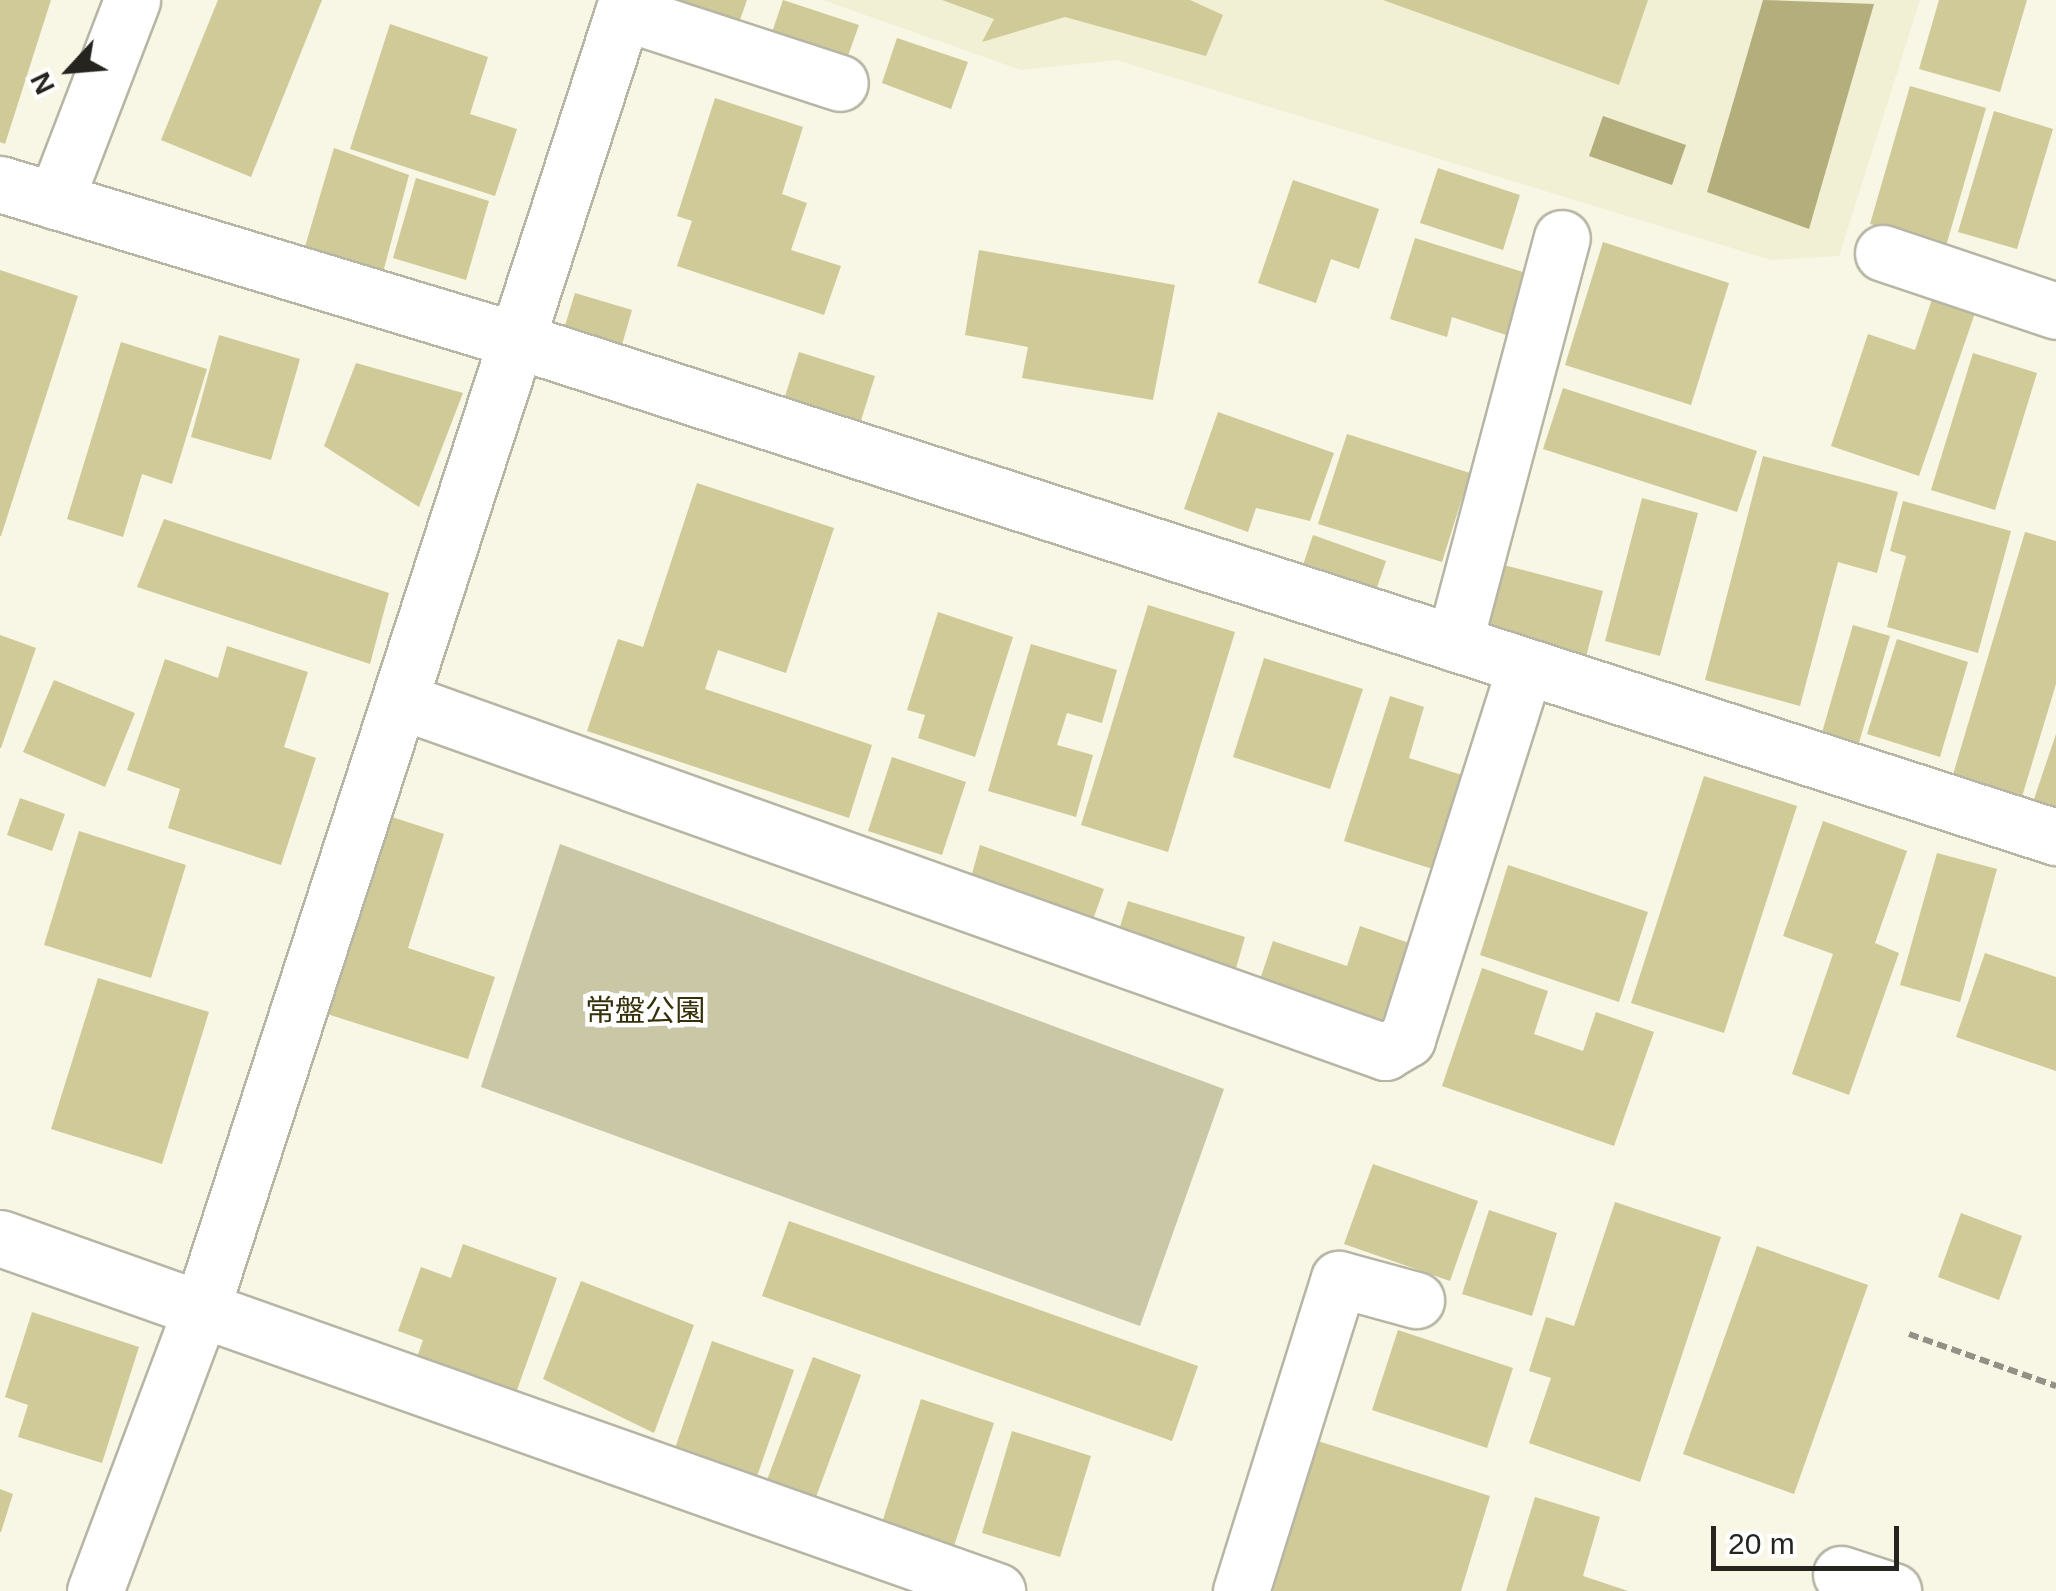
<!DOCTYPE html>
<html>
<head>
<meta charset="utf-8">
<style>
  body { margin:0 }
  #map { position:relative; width:2056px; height:1591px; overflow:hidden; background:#f8f6e4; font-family:Arial,"Noto Sans JP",sans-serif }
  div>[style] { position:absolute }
  .built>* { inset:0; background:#f1efd4 }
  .green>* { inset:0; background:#cac7a7 }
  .water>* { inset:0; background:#b4ae7d }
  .building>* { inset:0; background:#d0ca98 }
  .path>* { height:6px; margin-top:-3px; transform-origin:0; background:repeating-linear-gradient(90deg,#929185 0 10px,transparent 0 15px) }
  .roads { filter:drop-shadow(2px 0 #b7b5a4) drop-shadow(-2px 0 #b7b5a4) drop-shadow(0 2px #b7b5a4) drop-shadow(0 -2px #b7b5a4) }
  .minor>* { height:55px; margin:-27.5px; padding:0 27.5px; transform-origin:27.5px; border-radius:27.5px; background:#fff }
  span { translate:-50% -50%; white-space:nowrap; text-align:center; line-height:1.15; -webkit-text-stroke:9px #fff; paint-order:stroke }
  .park-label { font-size:30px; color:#363108 }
  .north { position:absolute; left:20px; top:20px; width:100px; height:100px; -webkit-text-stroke:8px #fff; paint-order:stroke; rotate:244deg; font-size:28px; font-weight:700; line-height:40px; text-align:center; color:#25241e }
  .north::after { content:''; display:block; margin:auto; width:35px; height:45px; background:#25241e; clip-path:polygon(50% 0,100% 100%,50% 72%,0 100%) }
  .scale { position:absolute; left:1711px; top:1526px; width:188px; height:45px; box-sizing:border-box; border:5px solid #25241e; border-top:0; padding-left:12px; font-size:30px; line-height:35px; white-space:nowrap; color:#25241e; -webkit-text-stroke:8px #fff; paint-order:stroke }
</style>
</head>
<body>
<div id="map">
  <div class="built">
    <i style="clip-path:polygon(823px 0,1920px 0,1839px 256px,1771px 260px,1116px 60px,1021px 70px)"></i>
  </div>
  <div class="green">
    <i style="clip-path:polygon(560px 844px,1224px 1089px,1140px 1326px,481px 1087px)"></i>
  </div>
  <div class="water">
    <i style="clip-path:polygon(1763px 0,1874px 4px,1809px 229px,1707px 192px)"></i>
    <i style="clip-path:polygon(1603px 116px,1686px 145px,1672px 185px,1589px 156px)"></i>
  </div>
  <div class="building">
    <i style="clip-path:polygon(0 0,51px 0,5px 144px,0 142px)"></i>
    <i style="clip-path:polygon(218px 0,322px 0,251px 177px,161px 140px)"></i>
    <i style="clip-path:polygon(667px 0,747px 0,736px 31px)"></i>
    <i style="clip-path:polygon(783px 0,859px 25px,844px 67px,769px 41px)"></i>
    <i style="clip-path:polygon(942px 0,1190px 0,1223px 15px,1206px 56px,1065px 17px,982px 42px,994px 19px)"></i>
    <i style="clip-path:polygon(1383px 0,1648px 0,1619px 85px)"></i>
    <i style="clip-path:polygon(1939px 0,2027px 0,2000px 92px,1919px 69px)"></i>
    <i style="clip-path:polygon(390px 24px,488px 57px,470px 114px,517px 129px,495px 196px,350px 149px)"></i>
    <i style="clip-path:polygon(897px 38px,968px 62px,951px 109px,882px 83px)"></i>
    <i style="clip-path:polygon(1910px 86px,1986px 108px,1946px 246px,1870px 224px)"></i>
    <i style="clip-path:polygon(715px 98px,803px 127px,782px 194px,807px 203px,791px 250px,841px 266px,824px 315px,677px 266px,692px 221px,677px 216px)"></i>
    <i style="clip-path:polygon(1994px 111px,2053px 129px,2017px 249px,1958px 232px)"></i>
    <i style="clip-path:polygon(334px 148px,409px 175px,381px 280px,302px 257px)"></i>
    <i style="clip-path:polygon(1438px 168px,1520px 195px,1503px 250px,1420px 223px)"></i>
    <i style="clip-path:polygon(416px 178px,489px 201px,466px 280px,393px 258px)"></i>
    <i style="clip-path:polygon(1293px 180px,1379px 209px,1359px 269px,1331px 259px,1316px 303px,1258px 283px)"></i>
    <i style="clip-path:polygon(1415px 238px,1526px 273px,1506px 335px,1452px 317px,1447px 337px,1390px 319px)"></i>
    <i style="clip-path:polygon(1603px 242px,1729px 283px,1691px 405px,1565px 365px)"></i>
    <i style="clip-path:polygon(979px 250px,1175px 285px,1153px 400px,1022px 378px,1028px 347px,965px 335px)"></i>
    <i style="clip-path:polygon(0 270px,78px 296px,1px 536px,0 536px)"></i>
    <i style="clip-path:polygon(575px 293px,632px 310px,617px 362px,559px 345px)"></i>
    <i style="clip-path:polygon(1933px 296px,1976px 310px,1919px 476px,1831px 446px,1868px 334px,1915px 350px)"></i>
    <i style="clip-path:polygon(219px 335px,300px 359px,271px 460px,191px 437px)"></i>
    <i style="clip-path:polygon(121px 342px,207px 369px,172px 484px,142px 474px,123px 537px,67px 519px)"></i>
    <i style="clip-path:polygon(799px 352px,875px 376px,857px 433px,781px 409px)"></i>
    <i style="clip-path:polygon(1973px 353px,2037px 373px,1995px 510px,1931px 490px)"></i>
    <i style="clip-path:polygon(356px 363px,463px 393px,419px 507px,324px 446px)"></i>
    <i style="clip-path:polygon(1563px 388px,1757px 451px,1737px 512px,1543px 449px)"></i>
    <i style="clip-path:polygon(1218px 412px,1334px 453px,1310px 521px,1256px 508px,1248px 532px,1184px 509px)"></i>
    <i style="clip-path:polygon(1347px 434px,1470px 473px,1442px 562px,1318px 524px)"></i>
    <i style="clip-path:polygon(1763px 456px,1898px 492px,1877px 573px,1838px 562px,1800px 706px,1705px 680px)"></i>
    <i style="clip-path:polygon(697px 483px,834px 528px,786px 673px,718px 650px,705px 689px,872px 745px,849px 818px,587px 731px,618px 639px,643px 647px)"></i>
    <i style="clip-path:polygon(1642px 498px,1698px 513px,1660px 656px,1605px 641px)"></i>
    <i style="clip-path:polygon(1903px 501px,2011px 531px,1978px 653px,1887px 627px,1906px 556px,1890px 551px)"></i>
    <i style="clip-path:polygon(164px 519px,389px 593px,370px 664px,137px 587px)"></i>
    <i style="clip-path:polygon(2025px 532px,2056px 541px,2056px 684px,2018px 810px,1949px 788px)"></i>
    <i style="clip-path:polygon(1313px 535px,1386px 561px,1371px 605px,1298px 580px)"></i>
    <i style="clip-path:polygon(1504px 565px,1603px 591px,1586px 657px,1487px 631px)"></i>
    <i style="clip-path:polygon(1148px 605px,1235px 632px,1168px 852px,1081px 825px)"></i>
    <i style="clip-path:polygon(938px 612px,1013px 637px,975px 757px,918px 738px,925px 715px,907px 710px)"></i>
    <i style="clip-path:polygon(1853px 625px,1890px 636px,1854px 760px,1817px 750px)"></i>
    <i style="clip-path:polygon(0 635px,36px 648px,1px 748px,0 748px)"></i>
    <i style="clip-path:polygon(1897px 639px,1968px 662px,1940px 757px,1867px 734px)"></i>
    <i style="clip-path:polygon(1031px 644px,1117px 670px,1102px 723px,1067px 713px,1057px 745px,1093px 755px,1076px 817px,988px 791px)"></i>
    <i style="clip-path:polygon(227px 646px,308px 672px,284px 747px,316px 758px,281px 865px,168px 828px,180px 789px,127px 770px,165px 659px,218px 678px)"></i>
    <i style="clip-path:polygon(1264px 658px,1363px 689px,1330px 789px,1233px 757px)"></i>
    <i style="clip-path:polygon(54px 680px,135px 713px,105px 787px,23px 752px)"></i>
    <i style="clip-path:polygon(1390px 696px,1424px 707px,1409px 758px,1468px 777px,1439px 871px,1344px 841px)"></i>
    <i style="clip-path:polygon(2056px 734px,2056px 813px,2032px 805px)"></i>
    <i style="clip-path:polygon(892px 757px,966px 782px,942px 855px,868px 831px)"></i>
    <i style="clip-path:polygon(1704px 776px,1797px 806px,1724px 1033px,1631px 1003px)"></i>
    <i style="clip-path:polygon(20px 798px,65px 814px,52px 851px,7px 835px)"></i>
    <i style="clip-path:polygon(386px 815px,444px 834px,408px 948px,495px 977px,468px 1059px,324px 1013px)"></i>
    <i style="clip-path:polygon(1823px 821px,1907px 851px,1875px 943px,1899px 953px,1849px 1095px,1792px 1074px,1833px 954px,1783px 936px)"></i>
    <i style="clip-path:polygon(79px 831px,186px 865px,151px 978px,44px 945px)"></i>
    <i style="clip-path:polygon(980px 845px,1104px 889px,1087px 936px,967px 892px)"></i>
    <i style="clip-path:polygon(1937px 853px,1997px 869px,1960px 1002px,1900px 985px)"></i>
    <i style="clip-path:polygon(1508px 865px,1648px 912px,1619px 1002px,1480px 955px)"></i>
    <i style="clip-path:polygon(1128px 901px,1245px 937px,1232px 982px,1114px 946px)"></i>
    <i style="clip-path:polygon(1360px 926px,1412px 944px,1379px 1043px,1253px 1000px,1273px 941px,1347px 966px)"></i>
    <i style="clip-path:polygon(1985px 953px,2056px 977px,2056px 1071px,1956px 1037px)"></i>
    <i style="clip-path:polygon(1482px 968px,1548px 991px,1534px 1034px,1583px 1051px,1596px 1012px,1654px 1032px,1614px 1146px,1442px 1086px)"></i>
    <i style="clip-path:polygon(98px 978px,209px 1012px,162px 1164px,51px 1129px)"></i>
    <i style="clip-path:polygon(1373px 1164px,1478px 1201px,1450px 1281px,1344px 1244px)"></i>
    <i style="clip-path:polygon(1615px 1202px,1721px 1237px,1640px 1482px,1529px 1443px,1551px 1378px,1529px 1371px,1546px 1317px,1574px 1326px)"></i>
    <i style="clip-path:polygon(1489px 1210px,1557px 1233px,1532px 1316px,1462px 1294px)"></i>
    <i style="clip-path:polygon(1961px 1213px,2022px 1236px,1999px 1300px,1938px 1277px)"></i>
    <i style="clip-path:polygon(789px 1221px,1198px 1366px,1172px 1441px,762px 1296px)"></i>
    <i style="clip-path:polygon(463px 1244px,557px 1278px,512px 1404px,413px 1369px,423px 1340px,398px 1331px,421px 1267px,451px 1278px)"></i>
    <i style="clip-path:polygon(1757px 1246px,1868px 1285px,1794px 1494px,1683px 1454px)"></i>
    <i style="clip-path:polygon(581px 1281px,694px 1325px,654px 1433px,543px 1379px)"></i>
    <i style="clip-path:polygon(32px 1312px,139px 1347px,102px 1463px,18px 1437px,28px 1405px,5px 1397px)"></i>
    <i style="clip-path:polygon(1398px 1330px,1513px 1368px,1487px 1448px,1372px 1410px)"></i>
    <i style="clip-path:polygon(712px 1341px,794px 1370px,755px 1482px,673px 1454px)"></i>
    <i style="clip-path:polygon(813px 1357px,861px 1375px,816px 1497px,767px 1480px)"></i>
    <i style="clip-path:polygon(921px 1399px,994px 1423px,954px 1546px,882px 1523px)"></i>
    <i style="clip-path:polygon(1012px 1431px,1091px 1456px,1060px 1557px,982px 1533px)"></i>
    <i style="clip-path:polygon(1315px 1440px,1490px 1496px,1461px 1591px,1268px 1591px)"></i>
    <i style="clip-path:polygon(0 1489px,13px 1494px,1px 1532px,0 1532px)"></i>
    <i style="clip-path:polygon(1535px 1497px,1600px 1517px,1583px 1576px,1628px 1591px,1506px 1591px)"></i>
  </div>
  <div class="path">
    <i style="left:1909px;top:1334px;width:156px;rotate:19.5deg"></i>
  </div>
  <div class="roads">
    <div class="minor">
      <i style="left:623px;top:12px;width:228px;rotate:18.1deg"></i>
      <i style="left:0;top:184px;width:542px;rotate:16.83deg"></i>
      <i style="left:519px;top:341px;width:1615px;rotate:17.89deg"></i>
      <i style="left:55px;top:201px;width:215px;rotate:-69deg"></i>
      <i style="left:1883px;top:253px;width:182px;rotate:18.5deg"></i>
      <i style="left:1454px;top:643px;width:419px;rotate:-75.1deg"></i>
      <i style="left:401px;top:701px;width:1045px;rotate:19.63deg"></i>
      <i style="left:1385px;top:1052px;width:26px;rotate:-31deg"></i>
      <i style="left:1407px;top:1039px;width:391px;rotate:-72.4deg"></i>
      <i style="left:0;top:1238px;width:1058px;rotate:19.5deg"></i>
      <i style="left:1841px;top:1574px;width:55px;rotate:18.1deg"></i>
      <i style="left:95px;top:1591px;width:307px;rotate:-69.4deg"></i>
      <i style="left:203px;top:1304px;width:1371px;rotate:-71.99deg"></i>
      <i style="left:1241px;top:1591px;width:327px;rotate:-72.6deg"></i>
      <i style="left:1339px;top:1279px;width:80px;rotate:15.3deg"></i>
    </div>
  </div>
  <div class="park-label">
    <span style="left:645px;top:1011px">常盤公園</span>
  </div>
  <div class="north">N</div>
  <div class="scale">20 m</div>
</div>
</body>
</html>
